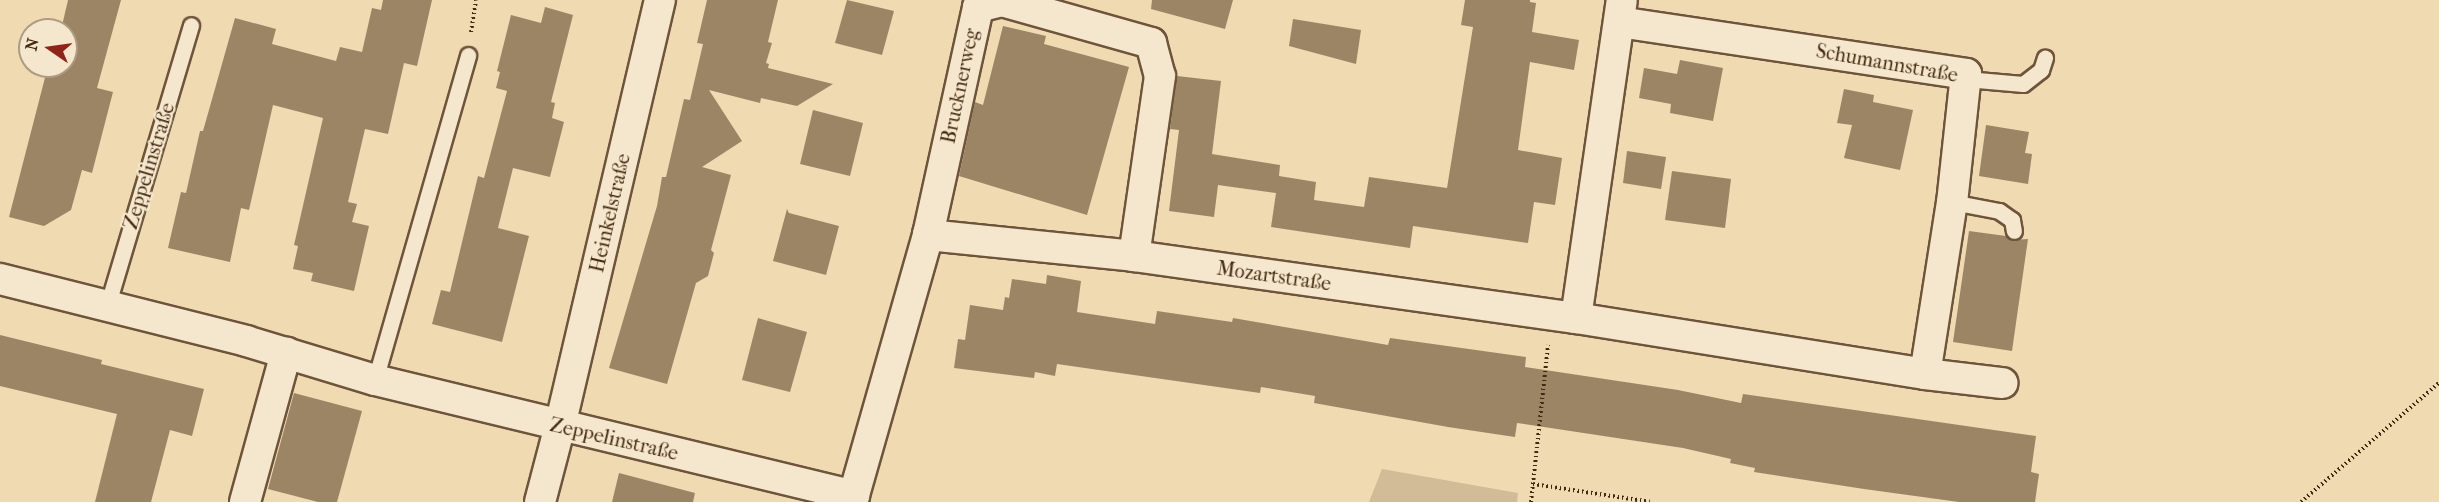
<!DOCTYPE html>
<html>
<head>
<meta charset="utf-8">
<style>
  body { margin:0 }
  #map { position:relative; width:2439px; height:502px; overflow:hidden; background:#efdab2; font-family:"IM FELL French Canon",serif }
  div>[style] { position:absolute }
  .green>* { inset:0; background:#d2bc97 }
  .building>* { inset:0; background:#9c8565 }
  .path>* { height:4px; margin-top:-2px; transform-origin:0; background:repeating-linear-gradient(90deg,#432812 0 1.5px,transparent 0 4.5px) }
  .roads { filter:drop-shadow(2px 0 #6e543a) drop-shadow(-2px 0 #6e543a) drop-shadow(0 2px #6e543a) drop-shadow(0 -2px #6e543a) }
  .lane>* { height:15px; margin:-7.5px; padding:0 7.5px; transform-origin:7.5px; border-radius:7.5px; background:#f5e7cd }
  .street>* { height:30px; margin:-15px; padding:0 15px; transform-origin:15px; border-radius:15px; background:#f5e7cd }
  span { translate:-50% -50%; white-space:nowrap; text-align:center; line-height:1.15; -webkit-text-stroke:4.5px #f5e7cd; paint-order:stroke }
  .street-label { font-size:20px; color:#432812 }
  .north { position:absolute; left:18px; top:18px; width:60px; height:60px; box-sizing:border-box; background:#f5e7cd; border:2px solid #ae9b82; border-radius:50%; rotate:283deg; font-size:16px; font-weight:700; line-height:24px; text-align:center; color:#432812 }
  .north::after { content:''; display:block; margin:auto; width:21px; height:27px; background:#8f2418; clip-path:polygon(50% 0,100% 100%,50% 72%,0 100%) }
</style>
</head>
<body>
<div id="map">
  <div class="green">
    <i style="clip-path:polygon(1382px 469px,1518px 493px,1517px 502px,1369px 502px)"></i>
  </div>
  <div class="building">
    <i style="clip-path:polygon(68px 0,121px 0,97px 88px,113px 92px,92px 173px,82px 170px,71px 210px,44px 226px,9px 217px,48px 66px,66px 66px,66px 30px,61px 30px)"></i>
    <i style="clip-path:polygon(383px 0,432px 0,417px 66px,404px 63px,388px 134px,365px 129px,348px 202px,357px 204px,352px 222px,369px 226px,354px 291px,311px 281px,313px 273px,293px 269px,298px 246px,294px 245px,323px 118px,273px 105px,249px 210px,241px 208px,230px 262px,168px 248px,181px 192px,186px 193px,200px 131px,203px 131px,235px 18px,276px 29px,272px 44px,336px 61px,340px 47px,362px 52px,372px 8px,381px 10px)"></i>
    <i style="clip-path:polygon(707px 0,778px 0,768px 42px,772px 43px,766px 63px,769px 64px,768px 68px,833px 84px,797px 106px,761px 98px,760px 103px,709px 90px,742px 141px,702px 167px,731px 175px,711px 250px,714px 253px,708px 276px,696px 283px,667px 384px,609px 368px,657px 206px,662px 177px,666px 177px,684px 99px,690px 100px,703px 44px,697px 43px)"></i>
    <i style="clip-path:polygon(847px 0,894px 11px,882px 55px,835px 43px)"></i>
    <i style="clip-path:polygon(1152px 0,1233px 0,1225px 29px,1151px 9px)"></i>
    <i style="clip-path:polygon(1465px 0,1530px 0,1530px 2px,1536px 3px,1532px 32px,1579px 40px,1574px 70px,1530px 62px,1518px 150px,1562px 158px,1555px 205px,1534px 202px,1528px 243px,1413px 226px,1410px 248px,1271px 227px,1276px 193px,1218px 185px,1214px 217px,1169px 211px,1179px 130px,1170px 129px,1177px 76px,1221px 81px,1212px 154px,1280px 165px,1279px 176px,1316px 182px,1314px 200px,1364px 207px,1369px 177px,1447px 188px,1473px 27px,1461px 25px)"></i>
    <i style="clip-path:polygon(545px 7px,573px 15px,551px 102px,555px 103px,552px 118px,564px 122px,550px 177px,513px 168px,498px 228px,529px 236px,502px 342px,432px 324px,441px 290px,450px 292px,478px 176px,484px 178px,507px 91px,496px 88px,500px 72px,497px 71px,511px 15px,541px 23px)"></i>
    <i style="clip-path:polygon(1293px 19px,1361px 30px,1356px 64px,1289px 46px)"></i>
    <i style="clip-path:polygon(1003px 26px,1046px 36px,1044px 44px,1129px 67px,1087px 215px,959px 176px,975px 102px,983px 105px)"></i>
    <i style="clip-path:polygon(1680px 60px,1723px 68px,1713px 121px,1670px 113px,1671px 104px,1639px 98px,1644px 68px,1677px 74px)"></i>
    <i style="clip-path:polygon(1844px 89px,1874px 95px,1873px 102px,1913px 110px,1900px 170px,1844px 158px,1852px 125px,1837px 123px)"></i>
    <i style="clip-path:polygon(813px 110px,863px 123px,850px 176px,800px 164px)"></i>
    <i style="clip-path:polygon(1986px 125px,2029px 132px,2025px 153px,2032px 154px,2028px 184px,1979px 176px)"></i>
    <i style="clip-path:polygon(1627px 151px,1666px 157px,1661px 189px,1623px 183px)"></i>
    <i style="clip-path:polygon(1672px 171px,1731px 179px,1725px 228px,1665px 220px)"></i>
    <i style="clip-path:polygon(787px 209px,789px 213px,839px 226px,826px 275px,773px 261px)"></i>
    <i style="clip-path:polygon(1969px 231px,2006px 236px,2011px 240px,2028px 239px,2012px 351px,1953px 342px)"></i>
    <i style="clip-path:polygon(1047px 275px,1081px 281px,1077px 312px,1155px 324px,1157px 311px,1232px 322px,1233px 318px,1388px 345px,1390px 338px,1526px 357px,1525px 367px,1678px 390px,1741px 403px,1743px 394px,2036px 436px,2031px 472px,2039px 474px,2035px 502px,1959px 502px,1864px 489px,1754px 472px,1755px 468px,1730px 463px,1731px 459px,1683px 448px,1517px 423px,1515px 437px,1448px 427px,1314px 403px,1315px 396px,1261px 387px,1260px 393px,1057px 364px,1055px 376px,1035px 372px,1034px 378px,954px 368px,958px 339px,965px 340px,970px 305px,1003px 310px,1005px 297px,1009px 298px,1012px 279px,1046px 284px)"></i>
    <i style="clip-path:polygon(758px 318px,807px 332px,790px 392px,742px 380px)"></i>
    <i style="clip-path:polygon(0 335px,102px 360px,101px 364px,204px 389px,192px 436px,170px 430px,151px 502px,95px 502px,117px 414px,0 386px)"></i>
    <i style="clip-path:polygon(294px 393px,362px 411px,337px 502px,318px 502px,268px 489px)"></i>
    <i style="clip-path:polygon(619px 473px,695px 493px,693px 502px,612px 502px)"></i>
  </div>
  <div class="path">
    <i style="left:471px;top:32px;width:32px;rotate:-81deg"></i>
    <i style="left:1533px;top:484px;width:118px;rotate:8.7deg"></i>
    <i style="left:1531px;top:502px;width:158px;rotate:-83.8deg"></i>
    <i style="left:2301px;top:502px;width:182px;rotate:-40.8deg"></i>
  </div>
  <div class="roads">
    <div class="lane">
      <i style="left:1966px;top:79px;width:57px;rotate:5deg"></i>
      <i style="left:2023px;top:84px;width:23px;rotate:-38deg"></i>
      <i style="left:2041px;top:70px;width:13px;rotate:-72deg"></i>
      <i style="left:1952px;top:202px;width:48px;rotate:10.8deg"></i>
      <i style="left:1999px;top:211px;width:16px;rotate:35deg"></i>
      <i style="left:2012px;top:220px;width:11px;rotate:80deg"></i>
      <i style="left:107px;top:307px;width:294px;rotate:-73.4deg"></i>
      <i style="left:375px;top:380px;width:338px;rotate:-74deg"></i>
    </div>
    <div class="street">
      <i style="left:1619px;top:22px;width:351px;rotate:8.5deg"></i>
      <i style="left:1966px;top:74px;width:129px;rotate:96.2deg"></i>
      <i style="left:1952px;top:202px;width:174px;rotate:98.9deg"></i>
      <i style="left:928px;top:235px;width:233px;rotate:-77.6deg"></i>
      <i style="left:978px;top:7px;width:25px;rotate:-14deg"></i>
      <i style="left:1002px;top:1px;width:155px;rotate:15.7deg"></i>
      <i style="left:1151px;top:43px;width:34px;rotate:75deg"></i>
      <i style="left:1160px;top:76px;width:182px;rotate:98.2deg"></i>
      <i style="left:0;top:279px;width:254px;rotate:14.1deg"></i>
      <i style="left:246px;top:341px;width:135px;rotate:16.8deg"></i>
      <i style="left:375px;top:380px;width:493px;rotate:13.6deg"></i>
      <i style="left:1576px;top:318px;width:353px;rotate:9.1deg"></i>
      <i style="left:1925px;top:374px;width:78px;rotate:6.7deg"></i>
      <i style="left:245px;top:502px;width:155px;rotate:-74.6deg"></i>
      <i style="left:540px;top:502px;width:79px;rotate:-75.3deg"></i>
      <i style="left:560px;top:426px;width:438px;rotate:-76.8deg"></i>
      <i style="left:852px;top:502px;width:278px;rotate:-74.1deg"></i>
      <i style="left:928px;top:235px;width:207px;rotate:5.8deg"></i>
      <i style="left:1134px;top:256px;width:446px;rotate:8deg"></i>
      <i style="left:1576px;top:318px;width:321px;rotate:-81.8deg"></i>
    </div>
  </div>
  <div class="street-label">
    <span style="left:1887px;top:63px;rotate:10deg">Schumannstraße</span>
    <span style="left:960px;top:86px;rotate:-78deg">Brucknerweg</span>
    <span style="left:149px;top:166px;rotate:-73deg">Zeppelinstraße</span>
    <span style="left:610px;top:213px;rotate:-77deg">Heinkelstraße</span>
    <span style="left:1274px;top:276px;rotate:8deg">Mozartstraße</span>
    <span style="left:614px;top:439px;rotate:13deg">Zeppelinstraße</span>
  </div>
  <div class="north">N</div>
</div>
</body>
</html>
